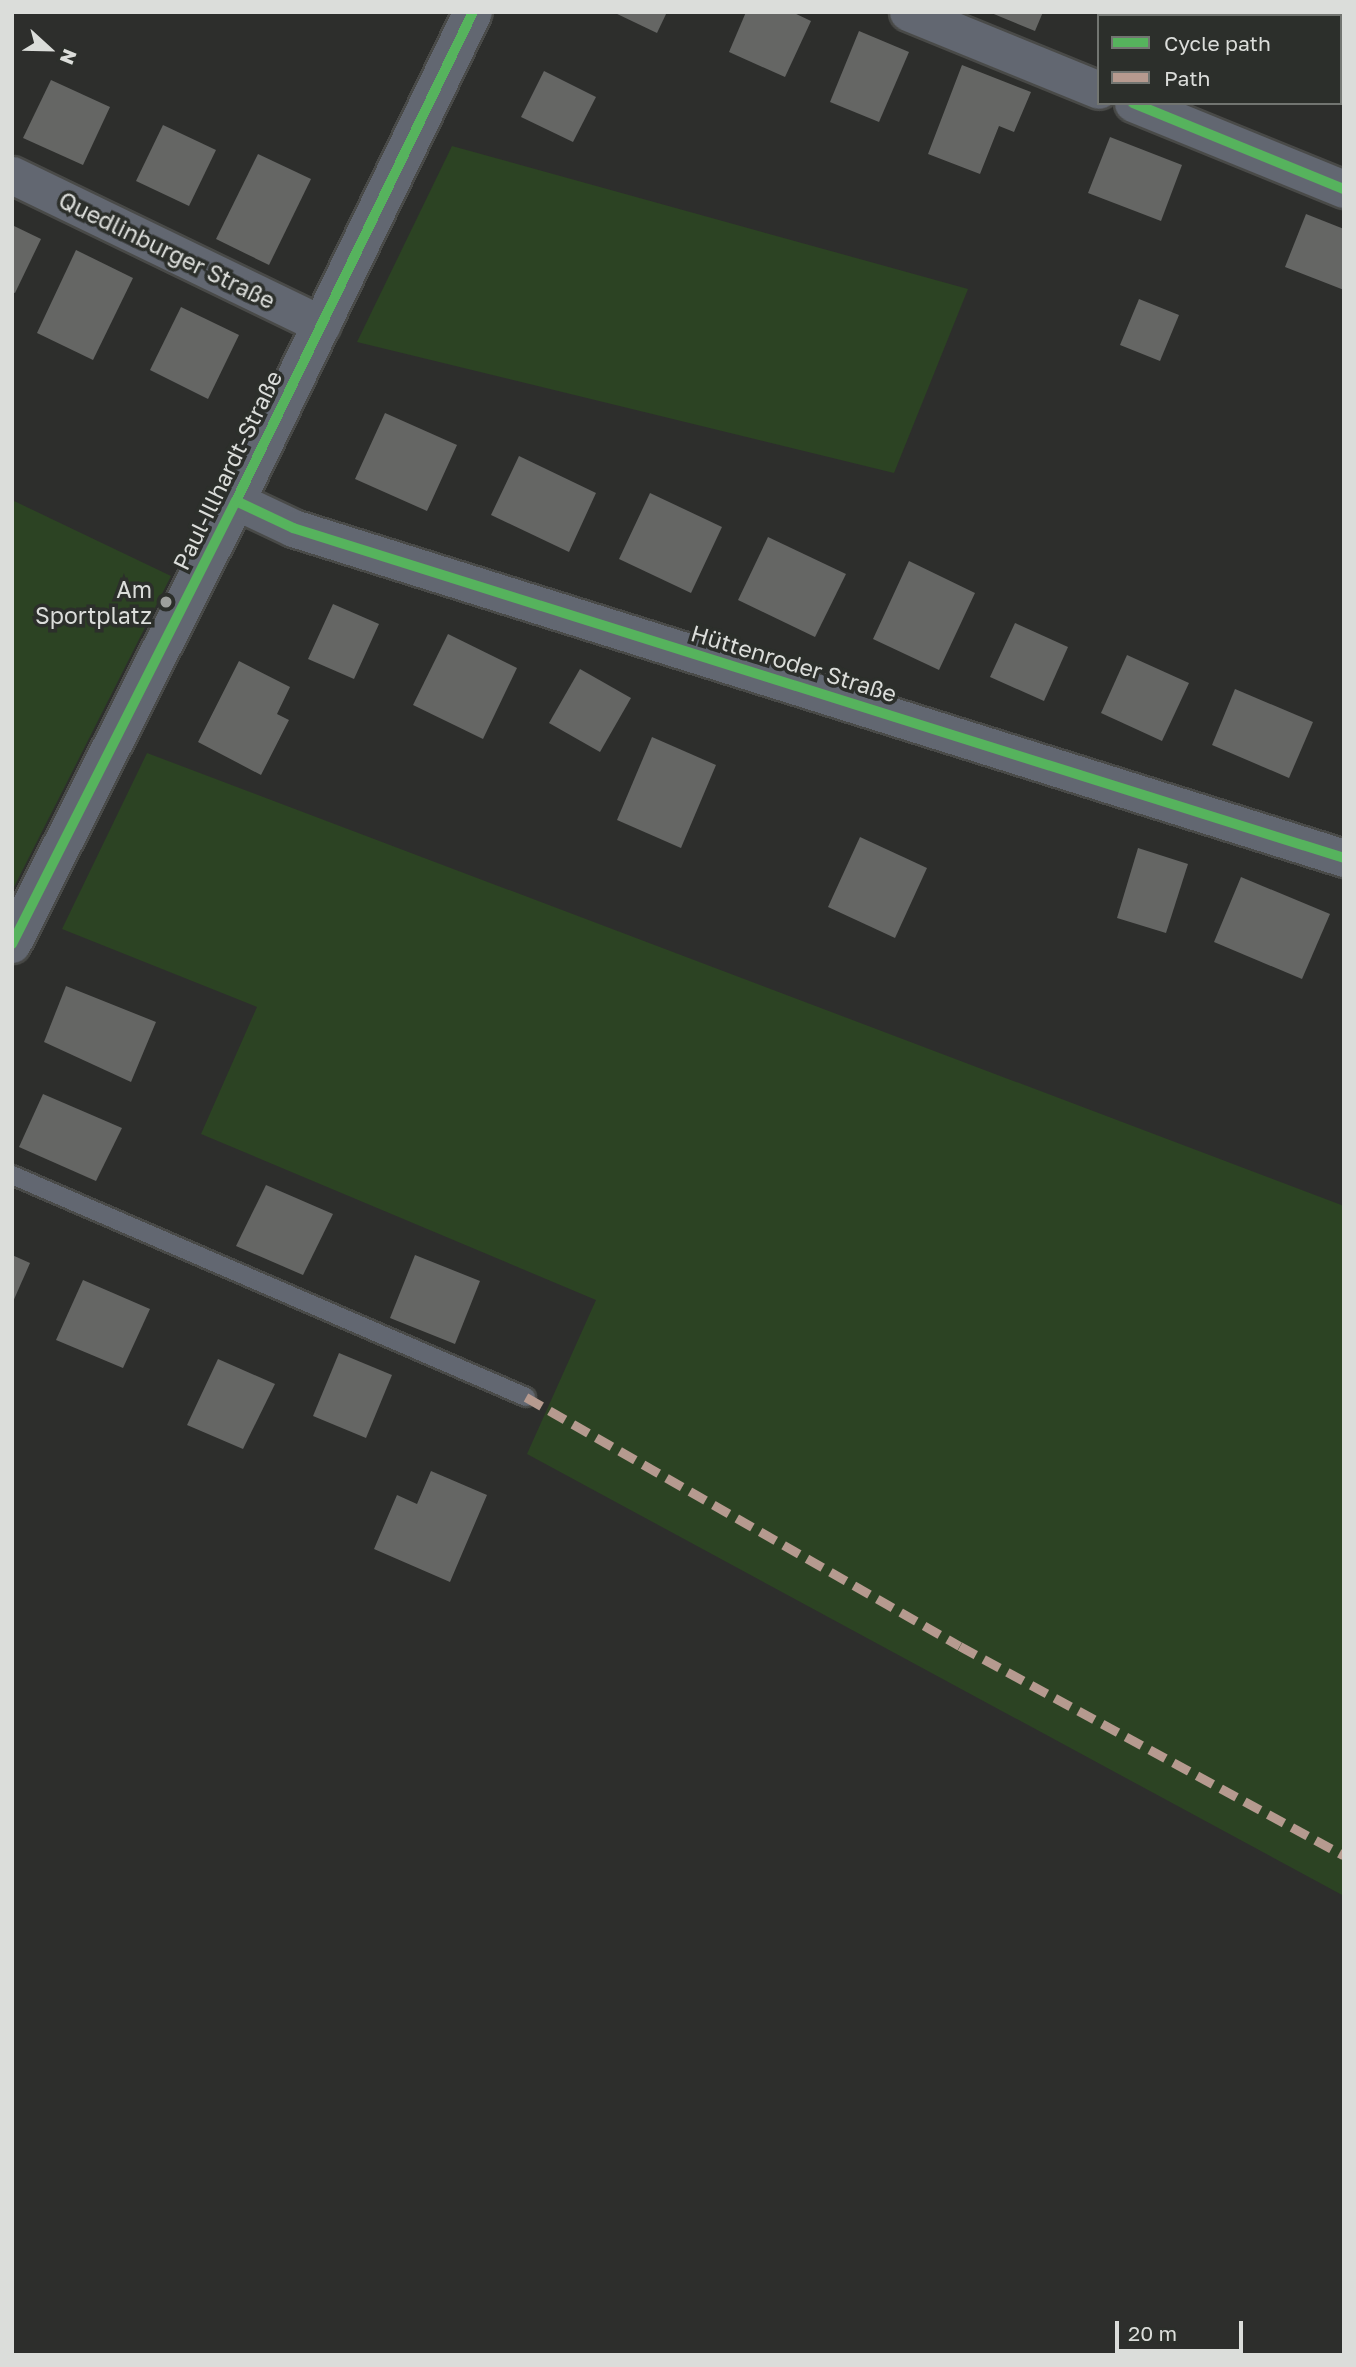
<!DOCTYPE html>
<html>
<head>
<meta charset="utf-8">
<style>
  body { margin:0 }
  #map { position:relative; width:1356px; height:2367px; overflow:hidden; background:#2d2e2c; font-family:"Golos Text",sans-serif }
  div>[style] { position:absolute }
  .green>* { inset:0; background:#2c4323 }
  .building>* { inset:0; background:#656664 }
  .roads { filter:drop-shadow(2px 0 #494a48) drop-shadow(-2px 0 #494a48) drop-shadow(0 2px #494a48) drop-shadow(0 -2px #494a48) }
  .service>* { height:18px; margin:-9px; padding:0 9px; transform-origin:9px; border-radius:9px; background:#626771 }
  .minor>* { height:37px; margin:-18.5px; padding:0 18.5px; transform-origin:18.5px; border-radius:18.5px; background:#626771 }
  .tertiary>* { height:38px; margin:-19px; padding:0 19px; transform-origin:19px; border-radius:19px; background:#626771 }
  .quiet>* { height:9px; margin-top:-4.5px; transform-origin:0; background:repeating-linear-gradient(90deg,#b69a8f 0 18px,transparent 0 27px) }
  .cycleway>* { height:10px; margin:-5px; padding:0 5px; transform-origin:5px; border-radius:5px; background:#56b35d }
  .dots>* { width:19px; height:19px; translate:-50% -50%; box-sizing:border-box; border:4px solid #2c2f2b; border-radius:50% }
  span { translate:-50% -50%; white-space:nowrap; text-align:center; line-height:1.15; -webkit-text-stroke:7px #2c2f2b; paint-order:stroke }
  .street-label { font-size:23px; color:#dbddda }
  .poi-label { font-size:23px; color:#dbddda }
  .right { translate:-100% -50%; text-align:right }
  .frame { position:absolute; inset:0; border:14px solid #dbddda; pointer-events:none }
  .legend { position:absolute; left:1097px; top:14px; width:245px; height:91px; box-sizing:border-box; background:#2c2f2b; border:2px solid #727571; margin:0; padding:9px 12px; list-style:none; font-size:21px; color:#dbddda }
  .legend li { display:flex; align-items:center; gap:14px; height:35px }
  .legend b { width:35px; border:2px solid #727571 }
  .north { position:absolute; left:14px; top:14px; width:70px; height:70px; -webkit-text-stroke:5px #2c2f2b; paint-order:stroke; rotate:112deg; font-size:19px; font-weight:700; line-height:28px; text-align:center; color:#dbddda }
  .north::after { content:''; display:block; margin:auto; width:24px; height:32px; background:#dbddda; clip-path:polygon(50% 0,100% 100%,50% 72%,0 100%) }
  .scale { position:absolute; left:1115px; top:2321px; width:128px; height:32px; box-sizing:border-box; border:4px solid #dbddda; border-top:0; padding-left:9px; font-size:21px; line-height:24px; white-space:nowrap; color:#dbddda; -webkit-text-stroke:5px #2c2f2b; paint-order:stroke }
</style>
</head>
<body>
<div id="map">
  <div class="green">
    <i style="clip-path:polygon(452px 146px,968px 289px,894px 473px,357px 342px)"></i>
    <i style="clip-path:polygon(12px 500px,171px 576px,12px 891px)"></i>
    <i style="clip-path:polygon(147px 753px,1344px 1206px,1344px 1896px,527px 1454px,596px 1300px,201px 1134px,257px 1007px,62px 929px)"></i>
  </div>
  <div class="building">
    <i style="clip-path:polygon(613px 12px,667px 12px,657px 33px)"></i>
    <i style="clip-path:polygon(746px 12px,792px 12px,811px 21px,785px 77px,729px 52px)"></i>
    <i style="clip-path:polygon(989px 12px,1043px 12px,1035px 31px)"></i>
    <i style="clip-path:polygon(859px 31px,909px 52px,879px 122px,830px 102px)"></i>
    <i style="clip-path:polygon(962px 65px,1031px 92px,1014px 132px,999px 126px,980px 174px,928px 154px)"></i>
    <i style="clip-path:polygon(544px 71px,596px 97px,573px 142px,521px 117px)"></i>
    <i style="clip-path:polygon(51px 80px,110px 107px,83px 165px,23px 138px)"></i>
    <i style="clip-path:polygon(163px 125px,216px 150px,189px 206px,136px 181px)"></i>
    <i style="clip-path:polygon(1110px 137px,1182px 165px,1161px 221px,1088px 193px)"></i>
    <i style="clip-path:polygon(258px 154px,311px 179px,269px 265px,216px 239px)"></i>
    <i style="clip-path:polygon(1306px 214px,1344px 229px,1344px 290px,1285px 267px)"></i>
    <i style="clip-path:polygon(12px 225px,41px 239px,15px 293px,12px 292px)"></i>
    <i style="clip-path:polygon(76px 250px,133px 278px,93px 360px,37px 333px)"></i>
    <i style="clip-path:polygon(1139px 299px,1179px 315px,1160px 361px,1120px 345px)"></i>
    <i style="clip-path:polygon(181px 307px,239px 335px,208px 399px,150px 370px)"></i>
    <i style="clip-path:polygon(385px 413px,457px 445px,427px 511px,355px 479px)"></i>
    <i style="clip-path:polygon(519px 456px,596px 493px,569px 552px,491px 515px)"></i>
    <i style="clip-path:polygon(650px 493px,722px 527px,691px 593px,619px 559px)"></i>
    <i style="clip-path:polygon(768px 537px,846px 574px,815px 637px,738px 600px)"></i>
    <i style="clip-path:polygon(909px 561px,975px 593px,939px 670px,873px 639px)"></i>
    <i style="clip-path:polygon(333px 604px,379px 624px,354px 679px,308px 659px)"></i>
    <i style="clip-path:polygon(1015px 623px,1068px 647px,1044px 701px,990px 677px)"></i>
    <i style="clip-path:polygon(448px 634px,517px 668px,483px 739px,413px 705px)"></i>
    <i style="clip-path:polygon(1127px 655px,1189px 683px,1162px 741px,1101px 713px)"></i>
    <i style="clip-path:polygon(239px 661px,290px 687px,277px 714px,289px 720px,261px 775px,198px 742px)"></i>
    <i style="clip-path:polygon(580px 669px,631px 698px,600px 752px,549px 723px)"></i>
    <i style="clip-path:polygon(1235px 689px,1313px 722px,1289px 778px,1212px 745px)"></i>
    <i style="clip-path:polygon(652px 737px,716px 765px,681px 848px,617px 820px)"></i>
    <i style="clip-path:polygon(860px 837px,927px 868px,895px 938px,828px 907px)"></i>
    <i style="clip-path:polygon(1138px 848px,1188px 864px,1166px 933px,1117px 918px)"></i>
    <i style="clip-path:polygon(1241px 877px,1330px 914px,1302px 979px,1214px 942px)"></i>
    <i style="clip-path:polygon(66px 986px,156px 1022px,131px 1082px,44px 1042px)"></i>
    <i style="clip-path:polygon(43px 1094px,122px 1128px,96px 1181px,19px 1147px)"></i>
    <i style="clip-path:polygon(266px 1185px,333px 1214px,303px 1275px,236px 1246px)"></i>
    <i style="clip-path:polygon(12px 1255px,30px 1263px,12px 1304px)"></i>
    <i style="clip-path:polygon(415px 1255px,480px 1281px,455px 1344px,390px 1318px)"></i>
    <i style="clip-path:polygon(83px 1280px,150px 1309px,123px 1368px,56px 1340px)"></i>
    <i style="clip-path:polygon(339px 1353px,392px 1375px,366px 1438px,313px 1416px)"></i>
    <i style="clip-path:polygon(218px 1359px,275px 1384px,243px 1449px,187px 1425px)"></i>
    <i style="clip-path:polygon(431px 1471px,487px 1495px,450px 1582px,374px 1549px,397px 1495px,417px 1504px)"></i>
  </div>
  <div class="roads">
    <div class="service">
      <i style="left:12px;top:1175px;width:560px;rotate:23.36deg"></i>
    </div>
    <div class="minor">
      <i style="left:908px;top:12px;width:206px;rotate:22.2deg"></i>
      <i style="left:1133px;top:103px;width:228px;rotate:22.2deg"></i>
      <i style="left:12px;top:175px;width:344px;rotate:25.8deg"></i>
      <i style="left:236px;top:501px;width:63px;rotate:25.3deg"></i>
      <i style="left:293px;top:528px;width:1102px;rotate:17.43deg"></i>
    </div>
    <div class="tertiary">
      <i style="left:12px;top:944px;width:496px;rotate:-63.2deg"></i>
      <i style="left:236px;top:501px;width:543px;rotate:-64.14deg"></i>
    </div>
  </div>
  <div class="quiet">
    <i style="left:526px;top:1397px;width:500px;rotate:29.84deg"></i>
    <i style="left:960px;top:1646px;width:437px;rotate:28.6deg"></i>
  </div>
  <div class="cycleway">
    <i style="left:1133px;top:103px;width:228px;rotate:22.2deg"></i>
    <i style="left:236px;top:501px;width:63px;rotate:25.3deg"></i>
    <i style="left:293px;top:528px;width:1102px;rotate:17.43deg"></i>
    <i style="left:12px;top:944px;width:496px;rotate:-63.2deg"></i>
    <i style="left:236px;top:501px;width:543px;rotate:-64.14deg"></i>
  </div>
  <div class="dots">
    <i style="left:166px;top:602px;background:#9ea09d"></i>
  </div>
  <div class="street-label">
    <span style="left:167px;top:250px;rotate:26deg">Quedlinburger Straße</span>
    <span style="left:227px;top:470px;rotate:-64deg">Paul-Illhardt-Straße</span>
    <span style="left:794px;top:663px;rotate:17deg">Hüttenroder Straße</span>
  </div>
  <div class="poi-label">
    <span class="right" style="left:152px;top:602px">Am<br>Sportplatz</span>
  </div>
  <div class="frame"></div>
  <ul class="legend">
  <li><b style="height:9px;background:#56b35d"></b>Cycle path</li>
  <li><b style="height:9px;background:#b69a8f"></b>Path</li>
  </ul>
  <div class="north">N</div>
  <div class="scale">20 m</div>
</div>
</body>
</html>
